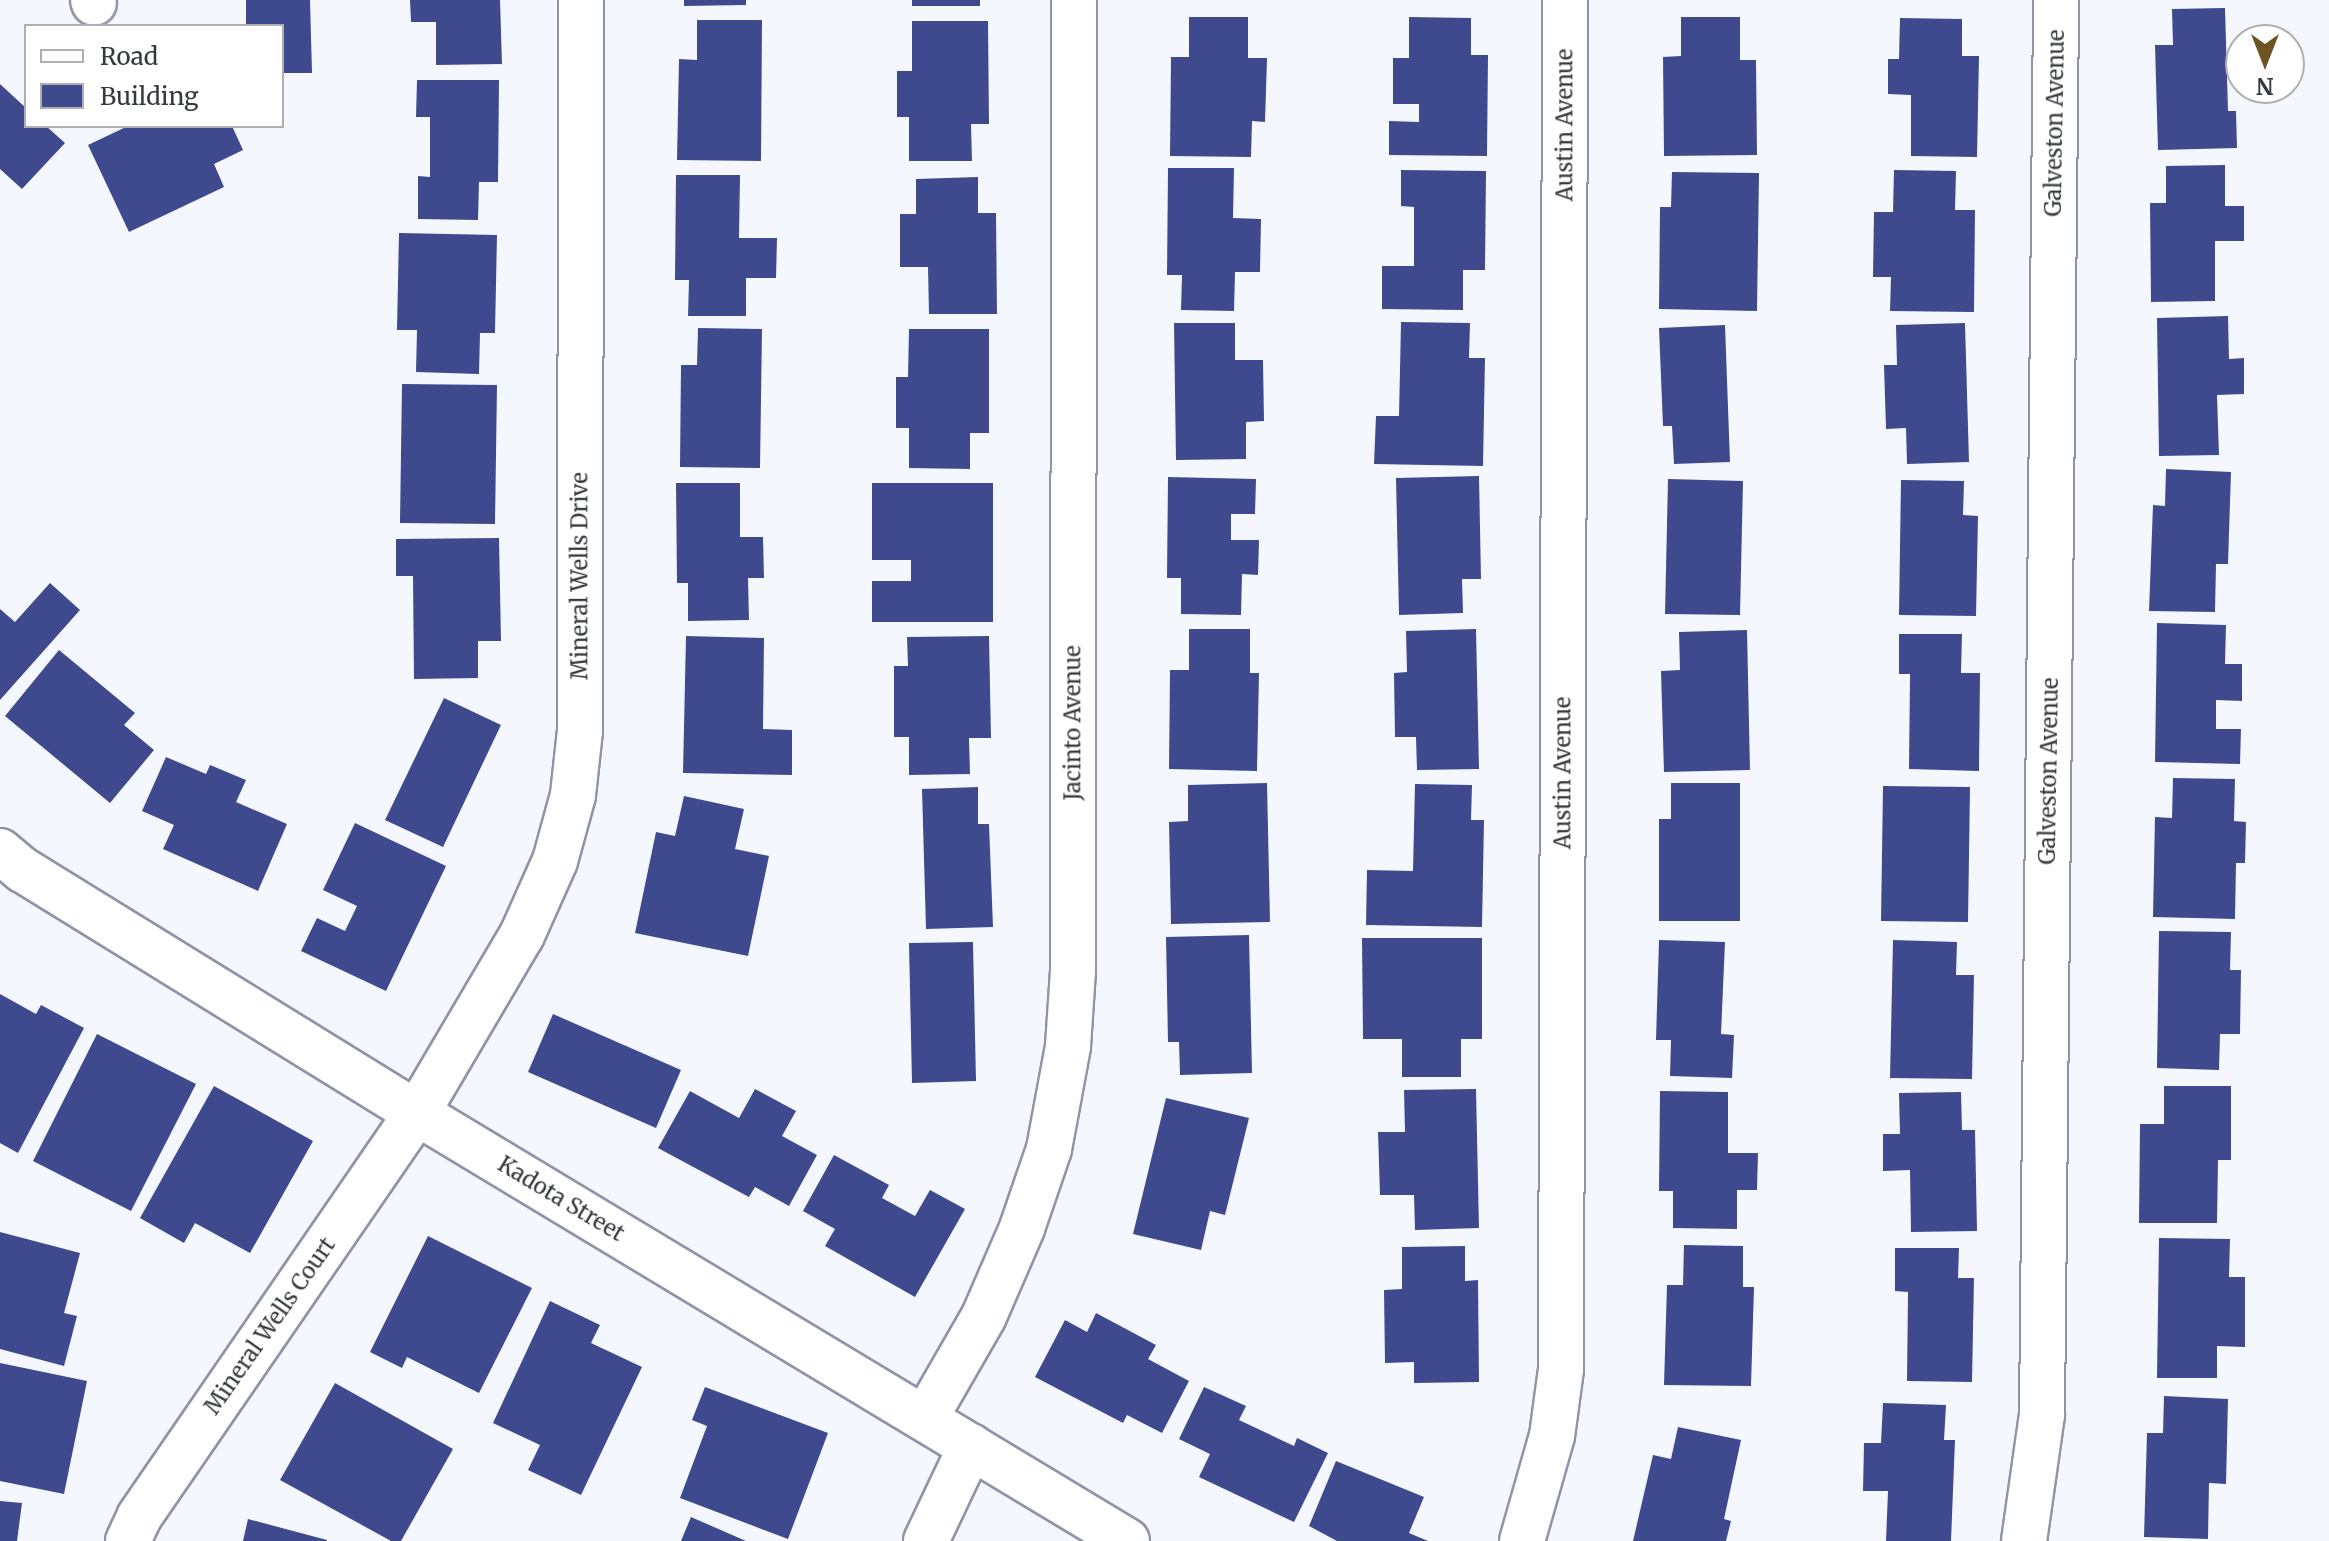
<!DOCTYPE html>
<html>
<head>
<meta charset="utf-8">
<style>
  body { margin:0 }
  #map { position:relative; width:2329px; height:1541px; overflow:hidden; background:#f5f7ff; font-family:Merriweather,serif }
  div>[style] { position:absolute }
  .building>* { inset:0; background:#3e4a8d }
  .roads { filter:drop-shadow(2px 0 #8f94a6) drop-shadow(-2px 0 #8f94a6) drop-shadow(0 2px #8f94a6) drop-shadow(0 -2px #8f94a6) }
  .minor>* { height:44px; margin:-22px; padding:0 22px; transform-origin:22px; border-radius:22px; background:#fff }
  span { translate:-50% -50%; white-space:nowrap; text-align:center; line-height:1.15; -webkit-text-stroke:8px #fff; paint-order:stroke }
  .street-label { font-size:22px; color:#36383f }
  .legend { position:absolute; left:24px; top:24px; width:260px; height:104px; box-sizing:border-box; background:#fff; border:2px solid #afafb2; margin:0; padding:10px 14px; list-style:none; font-size:24px; color:#36383f }
  .legend li { display:flex; align-items:center; gap:16px; height:40px }
  .legend b { width:40px; border:2px solid #afafb2 }
  .north { position:absolute; left:2225px; top:24px; width:80px; height:80px; box-sizing:border-box; background:#fff; border:2px solid #afafb2; border-radius:50%; rotate:180deg; font-size:22px; font-weight:700; line-height:32px; text-align:center; color:#36383f }
  .north::after { content:''; display:block; margin:auto; width:28px; height:36px; background:#6c5425; clip-path:polygon(50% 0,100% 100%,50% 72%,0 100%) }
</style>
</head>
<body>
<div id="map">
  <div class="building">
    <i style="clip-path:polygon(246px 0,310px 0,312px 73px,282px 73px,282px 26px,246px 26px)"></i>
    <i style="clip-path:polygon(410px 0,500px 0,502px 64px,436px 65px,436px 22px,411px 22px)"></i>
    <i style="clip-path:polygon(684px 0,746px 0,746px 5px,684px 6px)"></i>
    <i style="clip-path:polygon(912px 0,980px 0,980px 6px,912px 6px)"></i>
    <i style="clip-path:polygon(2225px 8px,2228px 111px,2236px 111px,2237px 148px,2158px 150px,2155px 45px,2173px 45px,2172px 9px)"></i>
    <i style="clip-path:polygon(1189px 17px,1248px 17px,1248px 58px,1267px 58px,1265px 122px,1252px 121px,1251px 157px,1170px 156px,1171px 57px,1189px 57px)"></i>
    <i style="clip-path:polygon(1409px 17px,1471px 18px,1471px 55px,1488px 55px,1487px 156px,1389px 155px,1389px 121px,1419px 122px,1419px 104px,1393px 104px,1393px 58px,1409px 58px)"></i>
    <i style="clip-path:polygon(1681px 17px,1740px 17px,1740px 60px,1756px 60px,1757px 155px,1664px 156px,1663px 57px,1681px 56px)"></i>
    <i style="clip-path:polygon(1900px 18px,1962px 19px,1962px 56px,1979px 56px,1977px 157px,1911px 156px,1911px 95px,1888px 94px,1888px 59px,1899px 59px)"></i>
    <i style="clip-path:polygon(697px 20px,762px 20px,761px 161px,677px 160px,679px 59px,697px 60px)"></i>
    <i style="clip-path:polygon(912px 21px,988px 21px,989px 124px,971px 124px,972px 161px,909px 161px,909px 117px,897px 117px,897px 71px,912px 71px)"></i>
    <i style="clip-path:polygon(417px 80px,499px 80px,498px 182px,479px 182px,478px 220px,418px 219px,418px 176px,430px 177px,430px 117px,416px 117px)"></i>
    <i style="clip-path:polygon(0 84px,26px 108px,26px 126px,46px 126px,65px 143px,22px 189px,0 169px)"></i>
    <i style="clip-path:polygon(128px 126px,232px 126px,243px 150px,214px 164px,224px 187px,129px 232px,88px 145px)"></i>
    <i style="clip-path:polygon(2225px 165px,2225px 206px,2244px 206px,2244px 241px,2215px 241px,2215px 301px,2151px 302px,2150px 203px,2166px 203px,2166px 166px)"></i>
    <i style="clip-path:polygon(1168px 168px,1234px 168px,1233px 218px,1261px 219px,1260px 272px,1235px 272px,1234px 311px,1181px 310px,1182px 275px,1167px 275px)"></i>
    <i style="clip-path:polygon(1401px 170px,1486px 171px,1485px 270px,1463px 270px,1463px 310px,1382px 309px,1382px 266px,1414px 266px,1414px 207px,1401px 206px)"></i>
    <i style="clip-path:polygon(1894px 170px,1956px 171px,1955px 210px,1975px 210px,1974px 312px,1890px 311px,1891px 277px,1873px 277px,1874px 212px,1893px 212px)"></i>
    <i style="clip-path:polygon(1672px 172px,1759px 173px,1757px 311px,1659px 309px,1660px 207px,1671px 207px)"></i>
    <i style="clip-path:polygon(676px 175px,740px 175px,739px 238px,777px 238px,776px 278px,746px 278px,746px 316px,688px 316px,689px 280px,675px 280px)"></i>
    <i style="clip-path:polygon(978px 177px,978px 213px,996px 213px,997px 314px,929px 314px,928px 267px,900px 267px,900px 214px,916px 214px,916px 179px)"></i>
    <i style="clip-path:polygon(399px 233px,497px 235px,495px 333px,480px 333px,479px 374px,416px 372px,417px 330px,397px 330px)"></i>
    <i style="clip-path:polygon(2228px 316px,2229px 359px,2244px 358px,2244px 394px,2217px 395px,2219px 455px,2159px 456px,2157px 318px)"></i>
    <i style="clip-path:polygon(1401px 322px,1470px 323px,1469px 358px,1485px 358px,1483px 466px,1374px 464px,1376px 416px,1399px 416px)"></i>
    <i style="clip-path:polygon(1174px 323px,1235px 323px,1235px 360px,1263px 360px,1264px 421px,1246px 422px,1246px 459px,1176px 460px)"></i>
    <i style="clip-path:polygon(1965px 323px,1969px 462px,1907px 464px,1906px 428px,1886px 429px,1884px 365px,1897px 365px,1896px 325px)"></i>
    <i style="clip-path:polygon(1725px 325px,1730px 462px,1674px 464px,1672px 426px,1663px 426px,1659px 328px)"></i>
    <i style="clip-path:polygon(698px 328px,762px 329px,760px 468px,680px 467px,681px 365px,697px 365px)"></i>
    <i style="clip-path:polygon(909px 329px,989px 329px,989px 433px,970px 433px,970px 469px,909px 468px,909px 428px,896px 428px,896px 377px,908px 377px)"></i>
    <i style="clip-path:polygon(402px 384px,497px 385px,495px 524px,400px 523px)"></i>
    <i style="clip-path:polygon(2166px 469px,2231px 472px,2228px 564px,2216px 564px,2215px 612px,2149px 611px,2153px 505px,2165px 506px)"></i>
    <i style="clip-path:polygon(1479px 476px,1481px 579px,1462px 579px,1463px 613px,1399px 615px,1396px 478px)"></i>
    <i style="clip-path:polygon(1168px 477px,1256px 479px,1255px 514px,1231px 514px,1231px 540px,1259px 540px,1258px 575px,1242px 574px,1241px 615px,1181px 614px,1181px 578px,1167px 578px)"></i>
    <i style="clip-path:polygon(1668px 479px,1743px 481px,1740px 615px,1665px 614px)"></i>
    <i style="clip-path:polygon(1901px 480px,1964px 481px,1963px 515px,1978px 516px,1976px 616px,1899px 615px)"></i>
    <i style="clip-path:polygon(676px 483px,740px 483px,740px 537px,763px 537px,764px 578px,748px 578px,749px 620px,688px 621px,688px 583px,677px 583px)"></i>
    <i style="clip-path:polygon(872px 483px,993px 483px,993px 622px,872px 622px,872px 581px,911px 581px,911px 560px,872px 560px)"></i>
    <i style="clip-path:polygon(499px 538px,501px 641px,478px 641px,478px 678px,414px 679px,413px 576px,396px 576px,396px 539px)"></i>
    <i style="clip-path:polygon(50px 583px,80px 610px,0 700px,0 609px,15px 622px)"></i>
    <i style="clip-path:polygon(2157px 623px,2226px 625px,2225px 664px,2242px 664px,2242px 701px,2216px 700px,2216px 729px,2241px 729px,2240px 764px,2155px 762px)"></i>
    <i style="clip-path:polygon(1189px 629px,1250px 629px,1250px 673px,1259px 673px,1257px 771px,1169px 769px,1170px 670px,1189px 670px)"></i>
    <i style="clip-path:polygon(1476px 629px,1479px 769px,1417px 770px,1416px 737px,1395px 737px,1394px 673px,1407px 672px,1406px 631px)"></i>
    <i style="clip-path:polygon(1747px 630px,1750px 770px,1664px 772px,1661px 671px,1680px 670px,1679px 632px)"></i>
    <i style="clip-path:polygon(1899px 634px,1962px 634px,1961px 673px,1980px 673px,1979px 771px,1909px 769px,1910px 674px,1899px 674px)"></i>
    <i style="clip-path:polygon(686px 636px,764px 638px,763px 729px,792px 730px,792px 775px,683px 773px)"></i>
    <i style="clip-path:polygon(989px 636px,991px 738px,969px 738px,970px 774px,909px 775px,909px 737px,894px 737px,894px 666px,908px 666px,907px 637px)"></i>
    <i style="clip-path:polygon(59px 650px,135px 713px,124px 725px,154px 750px,110px 803px,5px 716px)"></i>
    <i style="clip-path:polygon(444px 698px,501px 725px,443px 847px,385px 820px)"></i>
    <i style="clip-path:polygon(166px 757px,206px 774px,210px 765px,246px 780px,236px 802px,287px 824px,258px 891px,163px 849px,174px 825px,142px 811px)"></i>
    <i style="clip-path:polygon(2173px 778px,2235px 779px,2234px 821px,2246px 822px,2245px 863px,2236px 863px,2235px 919px,2153px 917px,2155px 817px,2172px 818px)"></i>
    <i style="clip-path:polygon(1267px 783px,1270px 922px,1171px 924px,1169px 822px,1188px 821px,1188px 785px)"></i>
    <i style="clip-path:polygon(1671px 783px,1740px 783px,1740px 921px,1659px 921px,1659px 819px,1671px 819px)"></i>
    <i style="clip-path:polygon(1415px 784px,1472px 785px,1471px 820px,1484px 820px,1482px 927px,1366px 925px,1367px 870px,1413px 871px)"></i>
    <i style="clip-path:polygon(1883px 786px,1970px 787px,1968px 922px,1881px 921px)"></i>
    <i style="clip-path:polygon(978px 787px,978px 824px,989px 824px,993px 927px,926px 929px,922px 789px)"></i>
    <i style="clip-path:polygon(684px 796px,744px 809px,735px 849px,769px 856px,748px 956px,635px 933px,656px 832px,675px 836px)"></i>
    <i style="clip-path:polygon(355px 823px,446px 866px,386px 991px,301px 951px,317px 918px,345px 931px,357px 906px,323px 890px)"></i>
    <i style="clip-path:polygon(2159px 931px,2231px 932px,2230px 970px,2241px 970px,2240px 1034px,2220px 1034px,2219px 1070px,2157px 1068px)"></i>
    <i style="clip-path:polygon(1249px 935px,1252px 1073px,1180px 1075px,1179px 1042px,1168px 1042px,1166px 937px)"></i>
    <i style="clip-path:polygon(1362px 938px,1482px 938px,1482px 1039px,1461px 1039px,1461px 1077px,1402px 1077px,1402px 1039px,1363px 1039px)"></i>
    <i style="clip-path:polygon(1659px 940px,1725px 942px,1721px 1034px,1734px 1035px,1732px 1078px,1670px 1076px,1671px 1040px,1656px 1040px)"></i>
    <i style="clip-path:polygon(1893px 940px,1957px 942px,1956px 975px,1974px 975px,1972px 1079px,1890px 1078px)"></i>
    <i style="clip-path:polygon(973px 942px,976px 1081px,912px 1083px,909px 943px)"></i>
    <i style="clip-path:polygon(0 994px,36px 1014px,41px 1005px,84px 1028px,18px 1153px,0 1143px)"></i>
    <i style="clip-path:polygon(553px 1014px,681px 1070px,656px 1128px,528px 1072px)"></i>
    <i style="clip-path:polygon(97px 1034px,196px 1084px,131px 1211px,33px 1161px)"></i>
    <i style="clip-path:polygon(214px 1086px,313px 1141px,250px 1253px,195px 1223px,184px 1243px,140px 1218px)"></i>
    <i style="clip-path:polygon(2164px 1086px,2231px 1086px,2231px 1160px,2218px 1160px,2217px 1223px,2139px 1223px,2140px 1124px,2164px 1124px)"></i>
    <i style="clip-path:polygon(755px 1089px,796px 1111px,782px 1136px,817px 1155px,789px 1206px,755px 1187px,749px 1197px,658px 1148px,690px 1091px,739px 1118px)"></i>
    <i style="clip-path:polygon(1476px 1089px,1479px 1228px,1415px 1230px,1414px 1195px,1380px 1195px,1378px 1132px,1405px 1132px,1404px 1090px)"></i>
    <i style="clip-path:polygon(1660px 1091px,1728px 1092px,1728px 1153px,1758px 1153px,1757px 1190px,1737px 1190px,1737px 1229px,1673px 1228px,1673px 1191px,1659px 1191px)"></i>
    <i style="clip-path:polygon(1961px 1092px,1962px 1130px,1975px 1130px,1977px 1231px,1911px 1232px,1910px 1170px,1883px 1171px,1883px 1134px,1900px 1134px,1899px 1093px)"></i>
    <i style="clip-path:polygon(1166px 1098px,1249px 1118px,1225px 1215px,1210px 1211px,1201px 1250px,1133px 1234px)"></i>
    <i style="clip-path:polygon(834px 1155px,889px 1185px,882px 1198px,915px 1216px,930px 1190px,965px 1209px,915px 1297px,825px 1246px,835px 1229px,803px 1211px)"></i>
    <i style="clip-path:polygon(0 1232px,80px 1253px,64px 1313px,77px 1316px,64px 1366px,0 1349px)"></i>
    <i style="clip-path:polygon(428px 1236px,532px 1288px,479px 1393px,407px 1357px,402px 1368px,370px 1352px)"></i>
    <i style="clip-path:polygon(2159px 1238px,2230px 1239px,2229px 1277px,2245px 1277px,2245px 1347px,2217px 1346px,2217px 1378px,2157px 1378px)"></i>
    <i style="clip-path:polygon(1684px 1245px,1743px 1246px,1743px 1287px,1754px 1287px,1751px 1386px,1664px 1385px,1667px 1285px,1683px 1285px)"></i>
    <i style="clip-path:polygon(1465px 1246px,1465px 1281px,1478px 1280px,1479px 1382px,1414px 1383px,1414px 1362px,1385px 1363px,1384px 1290px,1402px 1289px,1402px 1247px)"></i>
    <i style="clip-path:polygon(1895px 1248px,1959px 1248px,1958px 1278px,1974px 1278px,1972px 1382px,1907px 1381px,1908px 1292px,1895px 1291px)"></i>
    <i style="clip-path:polygon(550px 1301px,600px 1325px,591px 1343px,642px 1367px,581px 1495px,528px 1470px,540px 1445px,493px 1423px)"></i>
    <i style="clip-path:polygon(1096px 1313px,1156px 1345px,1148px 1359px,1189px 1381px,1162px 1433px,1127px 1415px,1123px 1423px,1035px 1377px,1065px 1320px,1087px 1332px)"></i>
    <i style="clip-path:polygon(0 1363px,87px 1381px,64px 1494px,0 1481px)"></i>
    <i style="clip-path:polygon(335px 1383px,453px 1449px,401px 1541px,391px 1541px,280px 1480px)"></i>
    <i style="clip-path:polygon(705px 1387px,828px 1433px,788px 1539px,680px 1498px,707px 1426px,692px 1420px)"></i>
    <i style="clip-path:polygon(1204px 1387px,1246px 1406px,1239px 1420px,1294px 1446px,1297px 1438px,1328px 1453px,1294px 1522px,1199px 1477px,1210px 1454px,1179px 1439px)"></i>
    <i style="clip-path:polygon(2164px 1396px,2228px 1399px,2226px 1484px,2209px 1483px,2208px 1539px,2144px 1537px,2147px 1433px,2163px 1433px)"></i>
    <i style="clip-path:polygon(1883px 1403px,1946px 1405px,1944px 1440px,1955px 1440px,1951px 1541px,1886px 1541px,1888px 1491px,1863px 1491px,1864px 1443px,1881px 1443px)"></i>
    <i style="clip-path:polygon(1678px 1427px,1741px 1440px,1724px 1519px,1731px 1521px,1726px 1541px,1633px 1541px,1653px 1455px,1671px 1459px)"></i>
    <i style="clip-path:polygon(1336px 1461px,1424px 1497px,1409px 1533px,1428px 1541px,1337px 1541px,1309px 1526px)"></i>
    <i style="clip-path:polygon(0 1501px,22px 1503px,17px 1541px,0 1541px)"></i>
    <i style="clip-path:polygon(691px 1517px,746px 1541px,681px 1541px)"></i>
    <i style="clip-path:polygon(248px 1519px,327px 1540px,327px 1541px,243px 1541px)"></i>
  </div>
  <div class="roads">
    <div class="minor">
      <i style="left:93px;top:0;width:3px;rotate:72deg"></i>
      <i style="left:0;top:851px;width:30px;rotate:40deg"></i>
      <i style="left:23px;top:870px;width:463px;rotate:31.7deg"></i>
      <i style="left:417px;top:1113px;width:829px;rotate:31.08deg"></i>
      <i style="left:926px;top:1417px;width:116px;rotate:-60.1deg"></i>
      <i style="left:984px;top:1316px;width:96px;rotate:-66.6deg"></i>
      <i style="left:1022px;top:1228px;width:83px;rotate:-71.1deg"></i>
      <i style="left:1049px;top:1149px;width:105px;rotate:-79.5deg"></i>
      <i style="left:1068px;top:1046px;width:76px;rotate:-86.2deg"></i>
      <i style="left:1073px;top:970px;width:970px;rotate:-89.94deg"></i>
      <i style="left:128px;top:1541px;width:26px;rotate:-65deg"></i>
      <i style="left:139px;top:1517px;width:490px;rotate:-55.5deg"></i>
      <i style="left:417px;top:1113px;width:207px;rotate:-59.5deg"></i>
      <i style="left:522px;top:935px;width:81px;rotate:-66deg"></i>
      <i style="left:555px;top:861px;width:68px;rotate:-74.7deg"></i>
      <i style="left:573px;top:795px;width:64px;rotate:-83.8deg"></i>
      <i style="left:580px;top:731px;width:731px;rotate:-89.92deg"></i>
      <i style="left:926px;top:1541px;width:105px;rotate:-64.7deg"></i>
      <i style="left:1522px;top:1541px;width:109px;rotate:-74.1deg"></i>
      <i style="left:1552px;top:1436px;width:68px;rotate:-82.3deg"></i>
      <i style="left:1561px;top:1369px;width:1369px;rotate:-89.83deg"></i>
      <i style="left:2024px;top:1541px;width:127px;rotate:-81.9deg"></i>
      <i style="left:2042px;top:1415px;width:1415px;rotate:-89.43deg"></i>
    </div>
  </div>
  <div class="street-label">
    <span style="left:2055px;top:123px;rotate:-89deg">Galveston Avenue</span>
    <span style="left:1565px;top:125px;rotate:-90deg">Austin Avenue</span>
    <span style="left:580px;top:576px;rotate:-90deg">Mineral Wells Drive</span>
    <span style="left:1073px;top:723px;rotate:-90deg">Jacinto Avenue</span>
    <span style="left:2049px;top:771px;rotate:-89deg">Galveston Avenue</span>
    <span style="left:1563px;top:773px;rotate:-90deg">Austin Avenue</span>
    <span style="left:561px;top:1199px;rotate:31deg">Kadota Street</span>
    <span style="left:270px;top:1326px;rotate:-55deg">Mineral Wells Court</span>
  </div>
  <ul class="legend">
  <li><b style="height:10px;background:#fff"></b>Road</li>
  <li><b style="height:22px;background:#3e4a8d"></b>Building</li>
  </ul>
  <div class="north">N</div>
</div>
</body>
</html>
